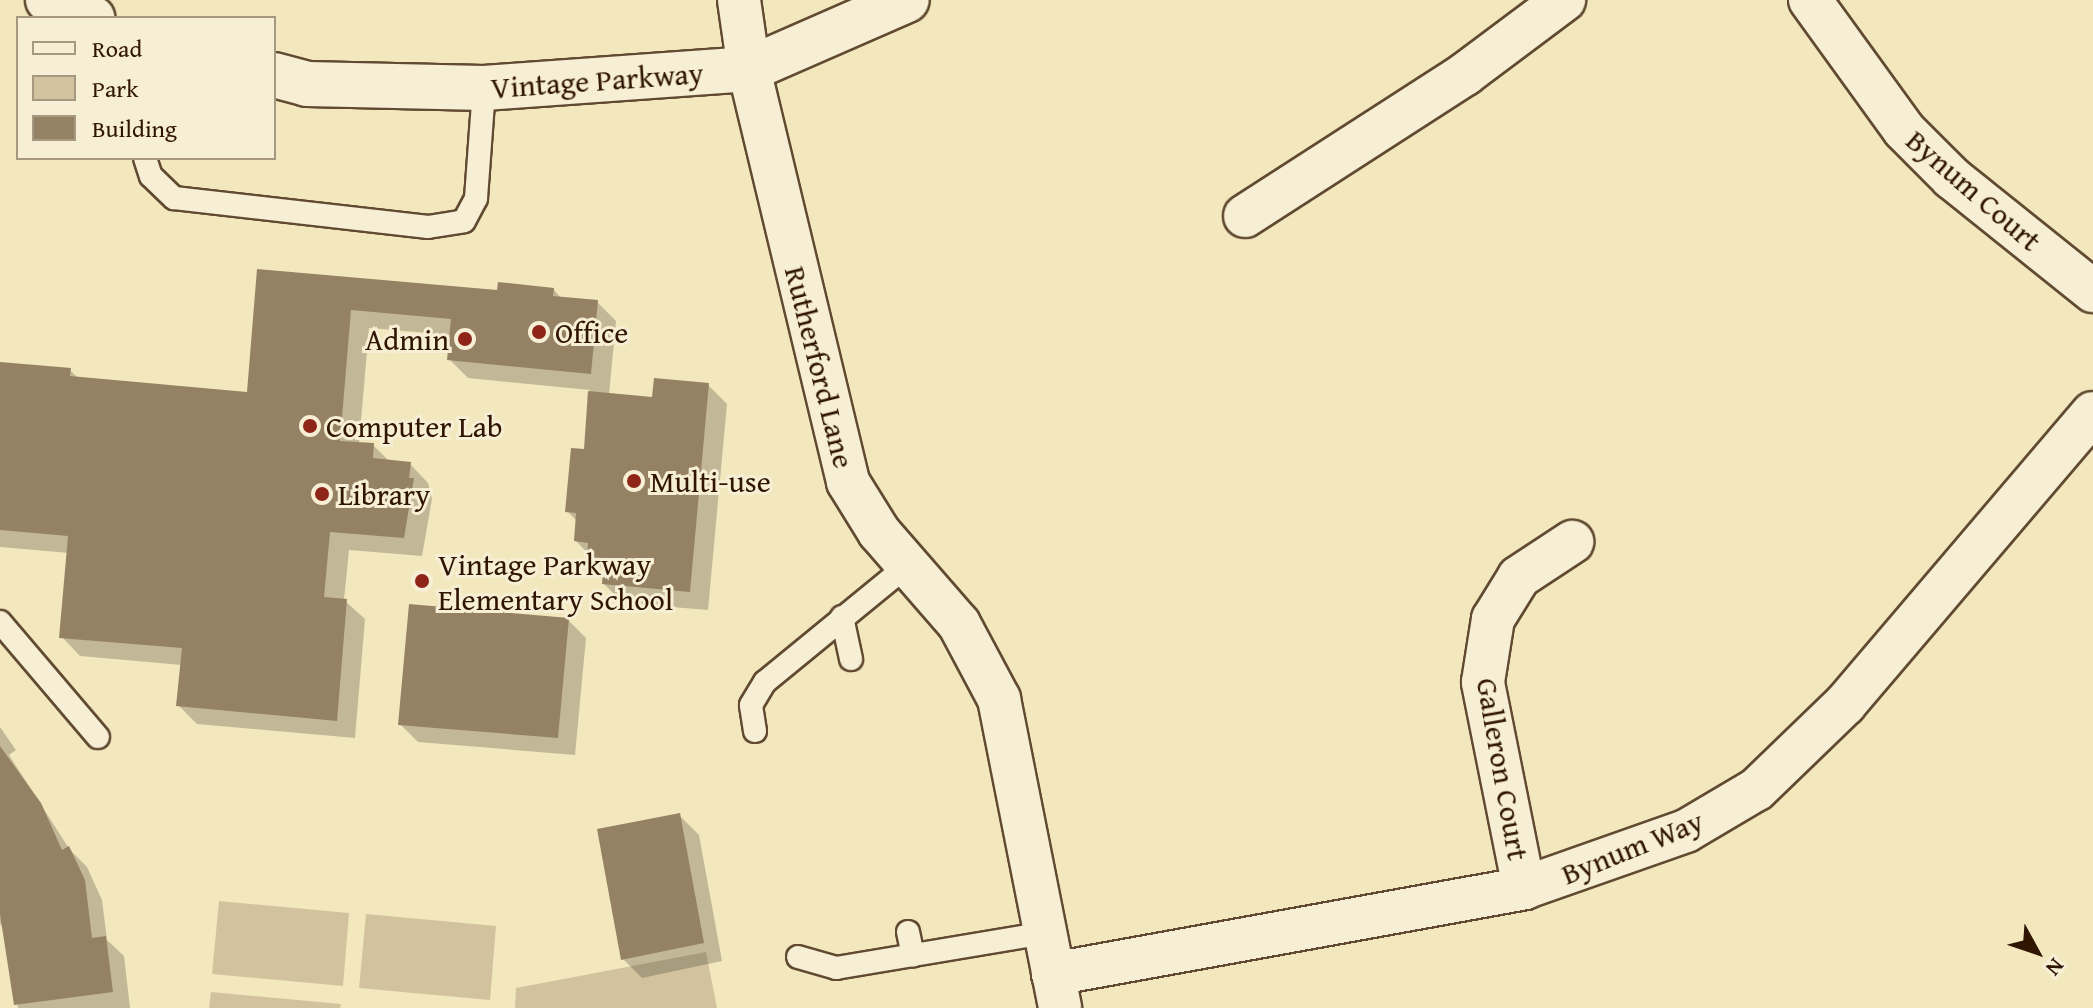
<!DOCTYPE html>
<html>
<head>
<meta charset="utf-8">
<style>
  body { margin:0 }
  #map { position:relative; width:2093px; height:1008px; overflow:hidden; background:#f3e7be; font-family:"Gentium Book Plus",serif }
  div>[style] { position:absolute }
  .green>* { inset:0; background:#d2c39e }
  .shadow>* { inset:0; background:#0003 }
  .building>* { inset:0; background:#958264 }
  .roads { filter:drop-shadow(2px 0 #614a31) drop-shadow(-2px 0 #614a31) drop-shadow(0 2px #614a31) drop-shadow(0 -2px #614a31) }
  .service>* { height:22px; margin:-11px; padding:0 11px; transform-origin:11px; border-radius:11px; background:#f7efd5 }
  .minor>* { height:42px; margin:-21px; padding:0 21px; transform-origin:21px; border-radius:21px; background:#f7efd5 }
  .tertiary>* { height:44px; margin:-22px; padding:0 22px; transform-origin:22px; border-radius:22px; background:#f7efd5 }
  .dots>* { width:22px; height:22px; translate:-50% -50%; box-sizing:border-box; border:4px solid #f7efd5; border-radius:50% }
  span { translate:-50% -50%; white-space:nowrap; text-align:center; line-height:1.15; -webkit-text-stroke:6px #f7efd5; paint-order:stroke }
  .street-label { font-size:30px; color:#301502 }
  .poi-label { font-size:30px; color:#301502 }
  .left { translate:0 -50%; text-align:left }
  .right { translate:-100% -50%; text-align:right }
  .legend { position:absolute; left:16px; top:16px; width:260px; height:144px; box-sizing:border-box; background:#f7efd5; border:2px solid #a79881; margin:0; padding:10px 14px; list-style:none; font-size:24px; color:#301502 }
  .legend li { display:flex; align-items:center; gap:16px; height:40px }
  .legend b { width:40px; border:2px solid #a79881 }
  .north { position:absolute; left:1997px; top:912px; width:80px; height:80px; -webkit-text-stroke:6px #f7efd5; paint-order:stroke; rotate:130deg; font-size:22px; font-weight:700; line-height:32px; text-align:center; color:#301502 }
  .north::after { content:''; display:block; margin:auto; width:28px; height:36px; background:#301502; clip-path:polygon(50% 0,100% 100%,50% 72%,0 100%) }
</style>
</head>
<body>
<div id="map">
  <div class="green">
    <i style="clip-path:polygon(219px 901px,349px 913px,343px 986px,212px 974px)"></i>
    <i style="clip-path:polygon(366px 914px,496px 926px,490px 1000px,359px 988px)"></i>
    <i style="clip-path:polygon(706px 952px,717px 1008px,515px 1008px,516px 988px)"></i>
    <i style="clip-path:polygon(211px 992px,341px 1004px,340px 1008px,209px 1008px)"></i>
  </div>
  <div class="shadow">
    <i style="clip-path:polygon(259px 271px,499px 292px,553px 289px,562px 299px,597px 302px,616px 321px,609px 395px,654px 399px,708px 385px,727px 404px,708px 610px,623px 603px,604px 584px,605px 571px,576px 541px,578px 522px,567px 511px,586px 452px,590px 390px,468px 378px,449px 359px,452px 335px,369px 328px,359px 444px,373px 445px,390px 462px,410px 464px,428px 483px,432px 499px,422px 556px,349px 550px,344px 600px,365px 619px,355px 738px,197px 724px,178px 705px,182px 665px,80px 656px,62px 637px,69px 553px,0 547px,0 363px,70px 370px,79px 379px,249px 394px)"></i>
    <i style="clip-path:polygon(568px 620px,586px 638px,575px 755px,418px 742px,400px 724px)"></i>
    <i style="clip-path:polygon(0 727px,16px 750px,9px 755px,70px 850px,87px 867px,102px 900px,107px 940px,124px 956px,130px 1008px,18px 1008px,9px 942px,0 923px)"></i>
    <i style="clip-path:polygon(680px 816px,699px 835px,722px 961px,642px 978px,623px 959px)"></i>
  </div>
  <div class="building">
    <i style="clip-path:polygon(257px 269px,497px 290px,498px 282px,554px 288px,553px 296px,598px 300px,591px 374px,447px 360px,451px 319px,351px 310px,340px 441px,374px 443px,373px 458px,411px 462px,409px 478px,414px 478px,404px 538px,330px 532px,324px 597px,347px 599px,337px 721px,176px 706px,182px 648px,59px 638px,68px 536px,0 530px,0 362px,71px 368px,70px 376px,247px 392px)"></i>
    <i style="clip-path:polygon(654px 378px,709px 383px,690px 592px,602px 584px,604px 558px,587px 557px,588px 543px,574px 541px,576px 513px,565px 512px,571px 448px,584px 449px,588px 391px,652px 397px)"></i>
    <i style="clip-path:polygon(409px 604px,569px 618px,558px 738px,398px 725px)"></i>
    <i style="clip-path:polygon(0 746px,41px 803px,62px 850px,69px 846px,85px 880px,92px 938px,106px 936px,113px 992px,14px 1005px,0 914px)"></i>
    <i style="clip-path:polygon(680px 813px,704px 943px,621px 960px,597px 829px)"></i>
  </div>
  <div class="roads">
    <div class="service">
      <i style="left:145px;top:158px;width:19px;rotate:72deg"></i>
      <i style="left:151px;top:176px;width:32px;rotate:44deg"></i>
      <i style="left:174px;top:198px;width:256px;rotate:6.5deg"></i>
      <i style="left:428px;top:227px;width:36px;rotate:-9deg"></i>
      <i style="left:464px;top:221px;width:26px;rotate:-62deg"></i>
      <i style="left:476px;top:198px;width:110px;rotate:-85.8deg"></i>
      <i style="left:842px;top:617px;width:43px;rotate:77.9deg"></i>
      <i style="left:0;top:622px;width:151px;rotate:49.6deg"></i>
      <i style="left:755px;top:731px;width:26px;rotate:-99deg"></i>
      <i style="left:751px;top:705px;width:27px;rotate:-59deg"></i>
      <i style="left:765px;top:682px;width:185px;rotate:-39.3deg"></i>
      <i style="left:908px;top:932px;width:24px;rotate:78deg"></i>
      <i style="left:798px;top:957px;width:40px;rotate:16deg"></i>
      <i style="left:836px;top:968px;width:212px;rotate:-9.5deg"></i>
    </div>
    <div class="minor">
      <i style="left:739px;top:0;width:70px;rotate:81.8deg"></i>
      <i style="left:749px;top:69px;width:425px;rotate:76.5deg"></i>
      <i style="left:848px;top:482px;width:59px;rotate:58.2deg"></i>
      <i style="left:879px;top:532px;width:122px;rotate:49deg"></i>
      <i style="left:959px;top:624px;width:85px;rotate:61.9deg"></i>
      <i style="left:999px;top:699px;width:315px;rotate:78.8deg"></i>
      <i style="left:1810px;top:0;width:160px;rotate:54.1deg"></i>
      <i style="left:1904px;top:130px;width:68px;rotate:45deg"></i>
      <i style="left:1952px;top:178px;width:181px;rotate:38.7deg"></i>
      <i style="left:1245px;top:216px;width:262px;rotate:-32.8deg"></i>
      <i style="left:1465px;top:74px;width:124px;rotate:-36.8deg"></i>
      <i style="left:1524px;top:888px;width:210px;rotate:-101.3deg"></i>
      <i style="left:1483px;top:682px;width:64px;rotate:-81deg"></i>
      <i style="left:1493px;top:619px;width:49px;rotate:-58.2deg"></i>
      <i style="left:1519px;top:577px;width:64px;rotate:-33.4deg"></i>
      <i style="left:1053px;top:974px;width:479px;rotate:-10.3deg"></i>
      <i style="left:1524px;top:888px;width:172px;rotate:-19.4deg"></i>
      <i style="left:1686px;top:831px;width:82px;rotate:-30.6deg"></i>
      <i style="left:1757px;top:789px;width:122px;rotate:-44deg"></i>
      <i style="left:1845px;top:704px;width:382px;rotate:-49.6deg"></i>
    </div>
    <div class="tertiary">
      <i style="left:48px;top:0;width:48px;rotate:22.2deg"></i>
      <i style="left:274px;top:75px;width:34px;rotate:15deg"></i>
      <i style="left:307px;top:84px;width:177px;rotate:1.3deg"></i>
      <i style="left:484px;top:88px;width:266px;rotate:-4.1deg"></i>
      <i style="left:749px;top:69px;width:172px;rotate:-23.6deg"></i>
    </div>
  </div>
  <div class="dots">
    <i style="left:539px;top:332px;background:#8f2418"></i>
    <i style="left:465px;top:339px;background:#8f2418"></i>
    <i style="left:310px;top:426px;background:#8f2418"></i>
    <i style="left:634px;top:481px;background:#8f2418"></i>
    <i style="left:322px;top:494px;background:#8f2418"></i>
    <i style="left:422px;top:581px;background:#8f2418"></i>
  </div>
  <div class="street-label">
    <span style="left:597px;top:80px;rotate:-4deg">Vintage Parkway</span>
    <span style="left:1974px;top:190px;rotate:41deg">Bynum Court</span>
    <span style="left:820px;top:367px;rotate:76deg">Rutherford Lane</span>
    <span style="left:1503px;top:769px;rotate:80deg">Galleron Court</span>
    <span style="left:1632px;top:847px;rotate:-22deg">Bynum Way</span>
  </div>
  <div class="poi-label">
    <span class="left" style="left:555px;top:332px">Office</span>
    <span class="right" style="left:449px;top:339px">Admin</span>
    <span class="left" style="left:326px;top:426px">Computer Lab</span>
    <span class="left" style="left:650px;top:481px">Multi-use</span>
    <span class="left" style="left:338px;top:494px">Library</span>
    <span class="left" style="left:438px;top:581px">Vintage Parkway<br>Elementary School</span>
  </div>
  <ul class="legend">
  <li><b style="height:10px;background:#f7efd5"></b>Road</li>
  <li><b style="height:22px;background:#d2c39e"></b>Park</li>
  <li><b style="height:22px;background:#958264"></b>Building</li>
  </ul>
  <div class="north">N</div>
</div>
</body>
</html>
